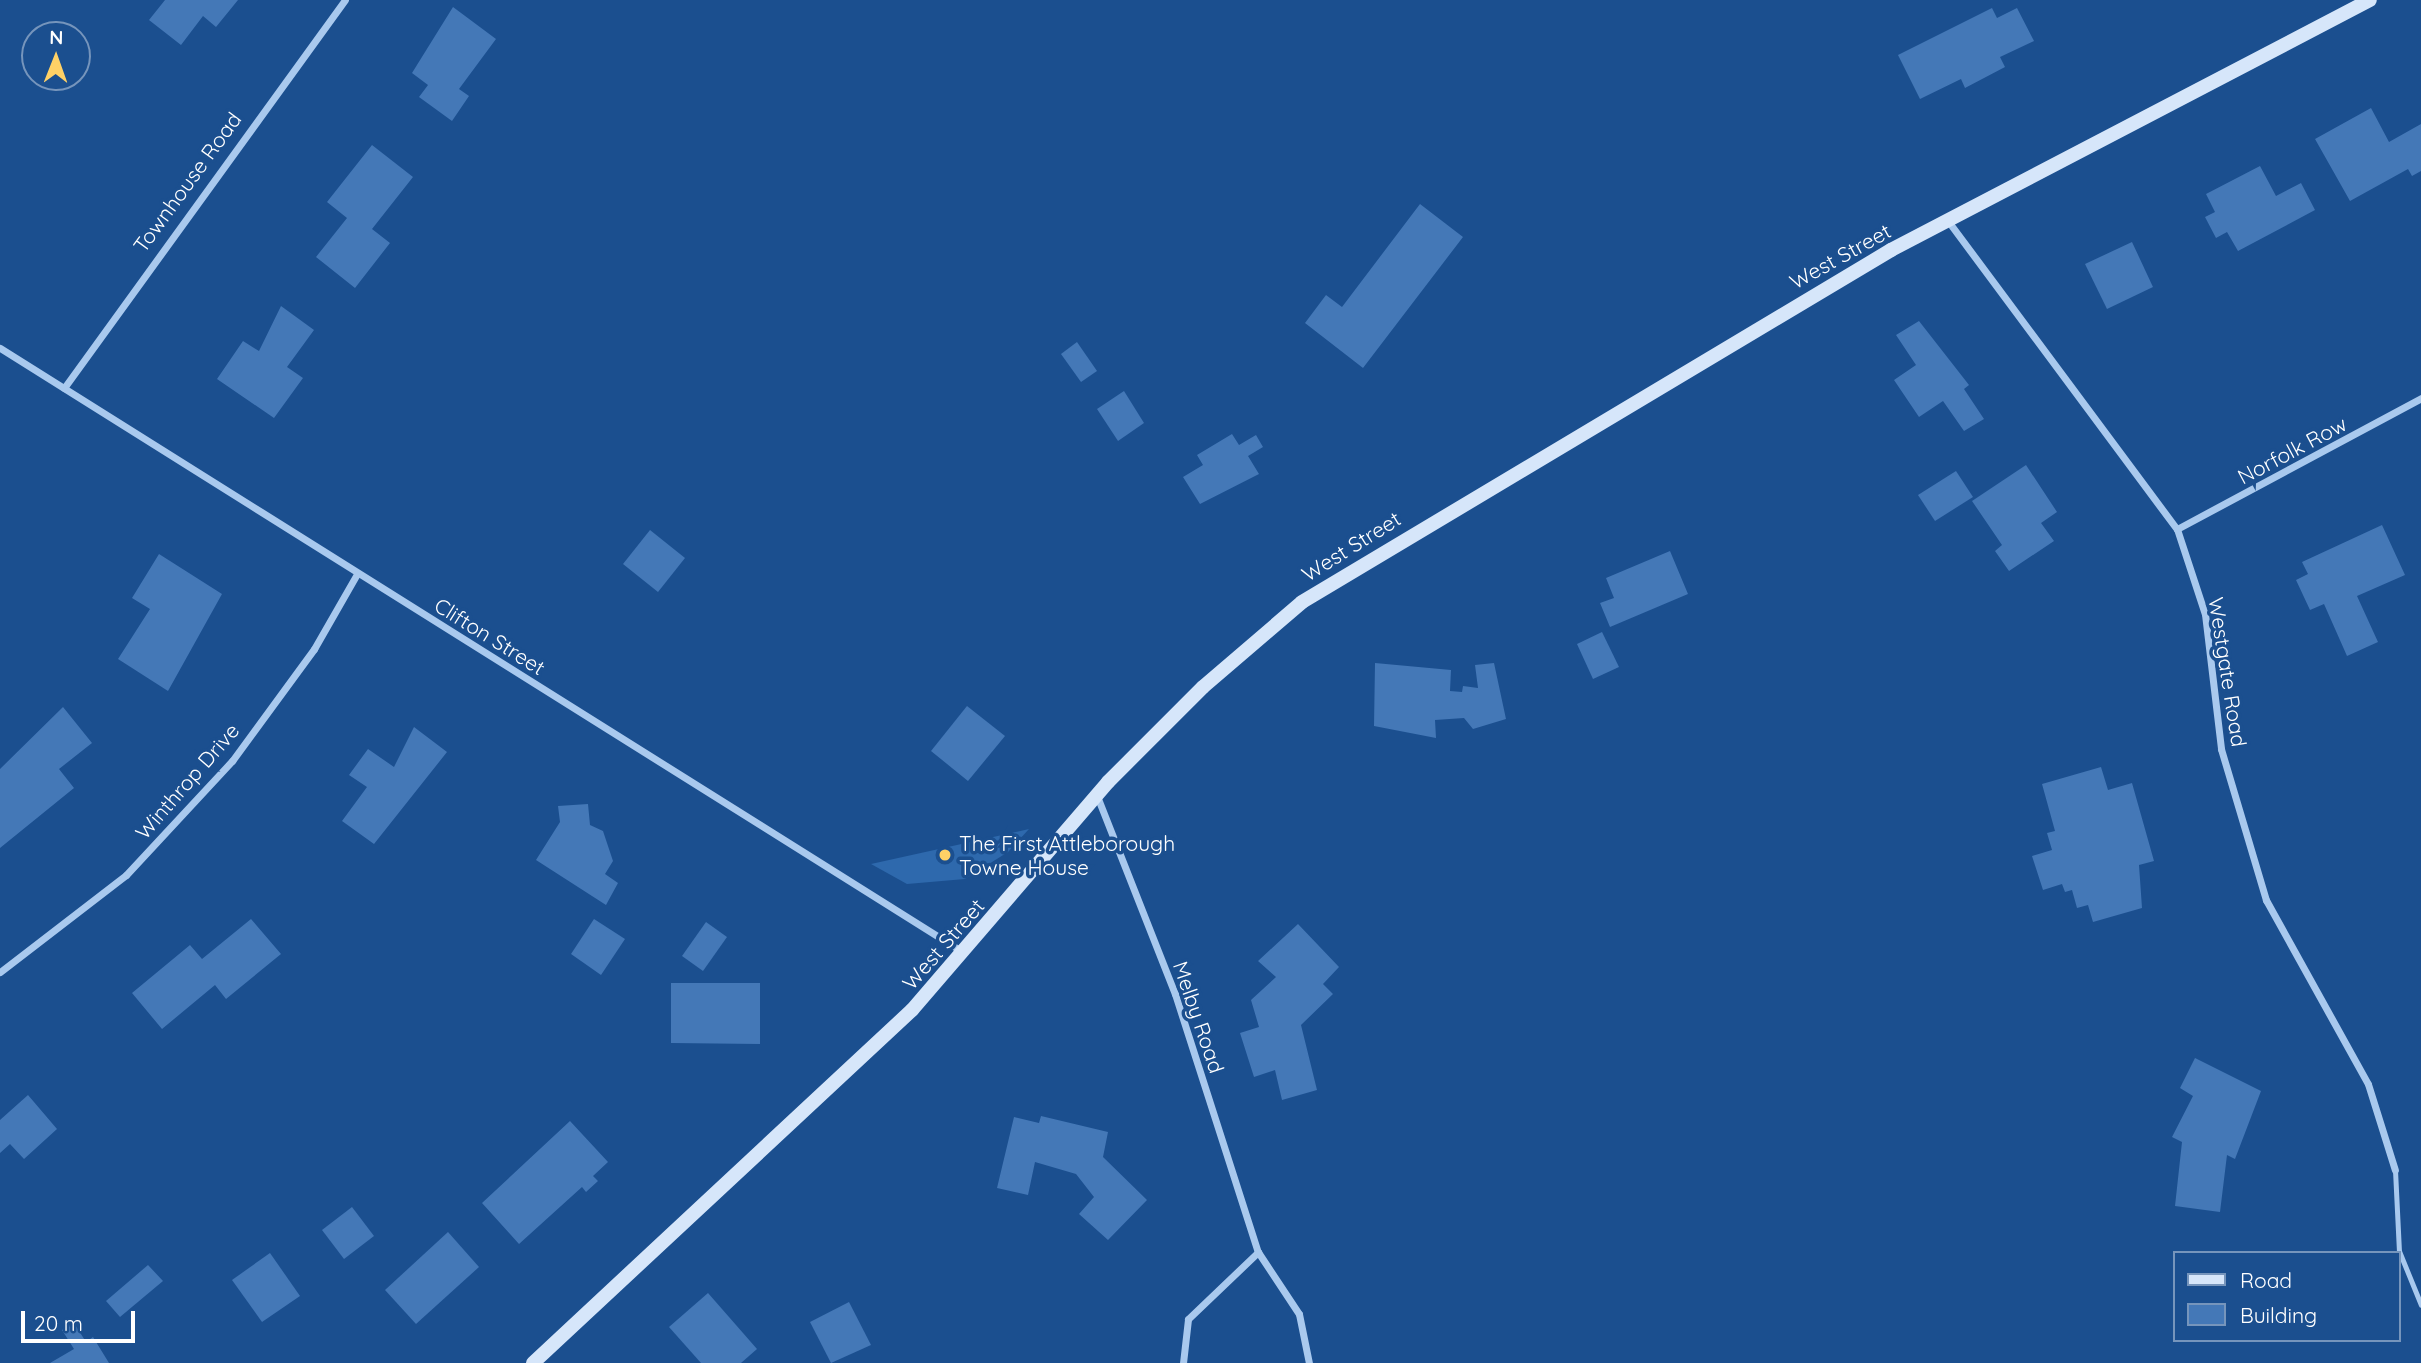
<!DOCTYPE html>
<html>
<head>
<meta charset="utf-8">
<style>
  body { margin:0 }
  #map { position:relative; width:2421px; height:1363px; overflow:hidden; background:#1b4f8f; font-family:Quicksand,sans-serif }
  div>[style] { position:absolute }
  .green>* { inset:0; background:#2e69ad }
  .building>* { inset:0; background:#4478b7 }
  .service>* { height:5px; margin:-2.5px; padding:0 2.5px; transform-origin:2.5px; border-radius:2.5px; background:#a9c9ee }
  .minor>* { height:7px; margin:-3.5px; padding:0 3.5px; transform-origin:3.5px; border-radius:3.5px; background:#a9c9ee }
  .secondary>* { height:14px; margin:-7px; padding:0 7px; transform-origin:7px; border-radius:7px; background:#d6e6fa }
  .dots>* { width:19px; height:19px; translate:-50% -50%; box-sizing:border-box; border:4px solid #1b4f8f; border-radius:50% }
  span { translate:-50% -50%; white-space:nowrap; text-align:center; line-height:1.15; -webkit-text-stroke:7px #1b4f8f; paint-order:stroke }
  .street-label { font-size:21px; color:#fff }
  .poi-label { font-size:21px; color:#fff }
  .left { translate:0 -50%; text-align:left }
  .legend { position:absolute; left:2173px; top:1251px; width:228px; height:91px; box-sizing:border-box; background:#1b4f8f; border:2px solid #7695bc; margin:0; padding:9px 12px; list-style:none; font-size:21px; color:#fff }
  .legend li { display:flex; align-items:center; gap:14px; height:35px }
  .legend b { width:35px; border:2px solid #7695bc }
  .north { position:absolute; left:21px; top:21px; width:70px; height:70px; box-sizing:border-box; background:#1b4f8f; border:2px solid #7695bc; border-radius:50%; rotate:1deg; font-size:19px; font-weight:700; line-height:28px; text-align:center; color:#fff }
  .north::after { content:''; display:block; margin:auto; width:24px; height:32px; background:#ffd166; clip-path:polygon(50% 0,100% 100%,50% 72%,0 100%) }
  .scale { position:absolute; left:21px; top:1311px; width:114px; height:32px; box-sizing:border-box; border:4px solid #fff; border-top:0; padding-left:9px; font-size:21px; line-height:24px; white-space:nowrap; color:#fff; -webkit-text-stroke:5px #1b4f8f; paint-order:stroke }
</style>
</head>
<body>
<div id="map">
  <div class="green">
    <i style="clip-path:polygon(1029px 829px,1008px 852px,965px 879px,907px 884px,871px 864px)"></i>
  </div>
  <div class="building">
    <i style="clip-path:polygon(165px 0,238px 0,216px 27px,203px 16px,181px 45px,149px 20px)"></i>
    <i style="clip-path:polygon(453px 7px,496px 39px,459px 89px,469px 96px,452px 121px,419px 97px,428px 85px,412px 73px)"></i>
    <i style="clip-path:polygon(1992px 8px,1997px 18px,2017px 8px,2034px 41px,2000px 57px,2005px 67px,1965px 88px,1961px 79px,1920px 99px,1898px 55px)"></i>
    <i style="clip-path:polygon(2371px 108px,2389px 142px,2421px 124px,2421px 171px,2412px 176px,2408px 169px,2350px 201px,2315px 139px)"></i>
    <i style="clip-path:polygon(372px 145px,413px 177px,372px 229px,390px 243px,355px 288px,316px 257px,347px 218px,327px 202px)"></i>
    <i style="clip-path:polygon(2260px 166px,2276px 196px,2301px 183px,2315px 210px,2238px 251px,2227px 232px,2216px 238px,2205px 217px,2215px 212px,2206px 194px)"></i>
    <i style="clip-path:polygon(1420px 204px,1463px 237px,1363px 368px,1305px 323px,1326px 295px,1342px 307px)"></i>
    <i style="clip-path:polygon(2132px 242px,2153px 287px,2107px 309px,2085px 264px)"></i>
    <i style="clip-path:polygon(281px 306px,314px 330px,287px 367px,303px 378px,274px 418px,217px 379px,243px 341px,259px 351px)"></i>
    <i style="clip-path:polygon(1919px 321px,1969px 385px,1964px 389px,1984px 419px,1964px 431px,1943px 401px,1919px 417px,1894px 380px,1916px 365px,1896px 335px)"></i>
    <i style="clip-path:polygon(1077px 342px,1097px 371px,1081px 382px,1061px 354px)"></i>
    <i style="clip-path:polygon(1124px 391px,1144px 423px,1118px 441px,1097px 409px)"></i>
    <i style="clip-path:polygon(1232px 434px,1239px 445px,1256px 435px,1263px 447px,1248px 456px,1259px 474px,1200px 504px,1183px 477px,1203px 465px,1197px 455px)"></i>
    <i style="clip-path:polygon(2026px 465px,2057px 512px,2041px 523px,2054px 541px,2009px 571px,1995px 551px,2002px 545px,1972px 501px)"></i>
    <i style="clip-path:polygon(1956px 471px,1973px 497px,1935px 521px,1918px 495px)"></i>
    <i style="clip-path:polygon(2382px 525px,2405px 575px,2357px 596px,2378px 642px,2347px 656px,2324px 604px,2310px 610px,2296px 580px,2308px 574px,2302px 562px)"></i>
    <i style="clip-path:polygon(650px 530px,685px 558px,658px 592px,623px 564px)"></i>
    <i style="clip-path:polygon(1670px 551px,1688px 594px,1610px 627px,1600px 603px,1614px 598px,1606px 578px)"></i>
    <i style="clip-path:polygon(159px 554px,222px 594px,168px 691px,118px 659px,150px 609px,132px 598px)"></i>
    <i style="clip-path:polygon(1602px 632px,1619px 667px,1593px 679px,1577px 644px)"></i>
    <i style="clip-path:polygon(1375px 663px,1451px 670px,1450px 691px,1462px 692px,1463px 686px,1478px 688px,1475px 665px,1494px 663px,1506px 719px,1473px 729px,1464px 718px,1435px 720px,1436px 738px,1374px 726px)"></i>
    <i style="clip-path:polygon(967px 706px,1005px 736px,968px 781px,931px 751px)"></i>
    <i style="clip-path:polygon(63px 707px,92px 743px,59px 769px,74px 788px,0 848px,0 769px)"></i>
    <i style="clip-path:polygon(414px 727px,447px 752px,374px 844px,342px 821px,367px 787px,349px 775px,368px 749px,394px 767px)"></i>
    <i style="clip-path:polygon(2101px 767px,2108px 790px,2132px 783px,2154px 861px,2139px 865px,2142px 908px,2093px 922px,2088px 905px,2077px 908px,2072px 890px,2065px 892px,2062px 884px,2043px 890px,2032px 856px,2052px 850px,2047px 833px,2055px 831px,2042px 784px)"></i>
    <i style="clip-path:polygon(588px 804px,590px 825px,603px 831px,613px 861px,605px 874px,618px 883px,606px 905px,536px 860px,560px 822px,558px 806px)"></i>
    <i style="clip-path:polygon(251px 919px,281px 954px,226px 999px,215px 985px,162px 1029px,132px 993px,190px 945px,202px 959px)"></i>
    <i style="clip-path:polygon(594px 919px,625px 939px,601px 975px,571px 954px)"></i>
    <i style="clip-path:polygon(706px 922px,727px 937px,703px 971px,682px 956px)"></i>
    <i style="clip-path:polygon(1298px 924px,1339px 967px,1323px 984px,1333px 994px,1301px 1025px,1317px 1090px,1282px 1100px,1275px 1070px,1254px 1077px,1240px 1033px,1259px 1027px,1251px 1000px,1276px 977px,1258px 961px)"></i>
    <i style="clip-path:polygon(671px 983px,760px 983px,760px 1044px,671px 1043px)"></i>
    <i style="clip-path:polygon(2195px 1058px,2261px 1091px,2235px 1159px,2227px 1155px,2220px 1212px,2175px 1206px,2182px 1142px,2172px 1137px,2193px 1096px,2180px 1088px)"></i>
    <i style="clip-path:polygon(28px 1095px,57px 1129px,24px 1159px,10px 1144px,0 1153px,0 1120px)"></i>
    <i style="clip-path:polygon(1041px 1116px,1108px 1132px,1103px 1157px,1147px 1200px,1108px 1240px,1079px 1214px,1094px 1197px,1076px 1174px,1035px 1162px,1028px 1195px,997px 1188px,1014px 1117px,1039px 1123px)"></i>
    <i style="clip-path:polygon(570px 1121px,608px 1162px,593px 1176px,598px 1181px,586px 1192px,582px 1187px,519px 1244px,482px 1203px)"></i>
    <i style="clip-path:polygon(352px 1207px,374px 1236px,344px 1259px,322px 1230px)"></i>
    <i style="clip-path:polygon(448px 1232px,479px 1267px,416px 1324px,385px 1290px)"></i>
    <i style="clip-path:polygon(270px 1253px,300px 1296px,262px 1322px,232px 1280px)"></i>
    <i style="clip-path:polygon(148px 1265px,163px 1281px,120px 1317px,106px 1301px)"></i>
    <i style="clip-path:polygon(708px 1293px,757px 1349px,741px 1363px,701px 1363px,669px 1327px)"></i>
    <i style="clip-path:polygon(849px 1302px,871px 1345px,831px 1363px,810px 1322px)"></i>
    <i style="clip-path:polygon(74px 1323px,86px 1342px,93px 1337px,109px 1363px,50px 1363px,74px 1349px,62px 1330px)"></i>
  </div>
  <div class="service">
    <i style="left:2395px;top:1170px;width:81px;rotate:87.2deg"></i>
    <i style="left:2399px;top:1251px;width:58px;rotate:67.8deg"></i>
  </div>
  <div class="minor">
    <i style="left:1948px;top:221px;width:384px;rotate:53.4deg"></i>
    <i style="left:2177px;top:529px;width:89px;rotate:71.8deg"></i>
    <i style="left:2205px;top:614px;width:136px;rotate:83.2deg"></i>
    <i style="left:2221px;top:749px;width:158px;rotate:73.4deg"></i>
    <i style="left:2266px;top:900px;width:210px;rotate:61deg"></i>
    <i style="left:2368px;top:1084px;width:90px;rotate:72.6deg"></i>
    <i style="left:0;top:348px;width:1137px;rotate:32.1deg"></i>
    <i style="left:64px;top:388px;width:479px;rotate:-54.1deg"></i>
    <i style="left:2177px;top:529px;width:277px;rotate:-28.2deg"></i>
    <i style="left:1097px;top:796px;width:213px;rotate:68.5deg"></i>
    <i style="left:1175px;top:994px;width:271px;rotate:72.2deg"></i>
    <i style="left:1258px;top:1252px;width:74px;rotate:56.5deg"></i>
    <i style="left:1299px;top:1314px;width:50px;rotate:78.5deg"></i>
    <i style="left:0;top:972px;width:159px;rotate:-37.6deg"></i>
    <i style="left:126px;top:875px;width:156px;rotate:-47.1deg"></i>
    <i style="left:232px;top:761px;width:139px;rotate:-53.8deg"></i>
    <i style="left:314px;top:649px;width:86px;rotate:-60.2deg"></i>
    <i style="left:1183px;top:1363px;width:44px;rotate:-83.5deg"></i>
    <i style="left:1188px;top:1319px;width:97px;rotate:-43.7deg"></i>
  </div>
  <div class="secondary">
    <i style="left:533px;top:1363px;width:518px;rotate:-42.97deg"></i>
    <i style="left:912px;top:1010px;width:301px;rotate:-49.3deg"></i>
    <i style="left:1108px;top:782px;width:134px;rotate:-45deg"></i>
    <i style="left:1203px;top:687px;width:130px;rotate:-40.6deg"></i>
    <i style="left:1302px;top:602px;width:686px;rotate:-30.86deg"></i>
    <i style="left:1891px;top:250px;width:540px;rotate:-27.56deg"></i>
  </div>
  <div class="dots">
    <i style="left:945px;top:855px;background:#ffd166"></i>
  </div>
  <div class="street-label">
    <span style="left:187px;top:182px;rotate:-54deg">Townhouse Road</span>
    <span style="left:1840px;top:256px;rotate:-29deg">West Street</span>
    <span style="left:2292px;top:450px;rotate:-28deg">Norfolk Row</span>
    <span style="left:1351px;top:546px;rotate:-32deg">West Street</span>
    <span style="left:490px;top:636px;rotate:32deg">Clifton Street</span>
    <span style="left:2228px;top:672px;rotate:81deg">Westgate Road</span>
    <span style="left:187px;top:781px;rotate:-49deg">Winthrop Drive</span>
    <span style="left:943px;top:944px;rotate:-49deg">West Street</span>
    <span style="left:1199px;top:1017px;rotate:71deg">Melby Road</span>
  </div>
  <div class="poi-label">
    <span class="left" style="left:959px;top:855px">The First Attleborough<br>Towne House</span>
  </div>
  <ul class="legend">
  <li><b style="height:9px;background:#d6e6fa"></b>Road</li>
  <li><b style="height:19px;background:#4478b7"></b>Building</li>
  </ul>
  <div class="north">N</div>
  <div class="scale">20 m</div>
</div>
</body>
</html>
